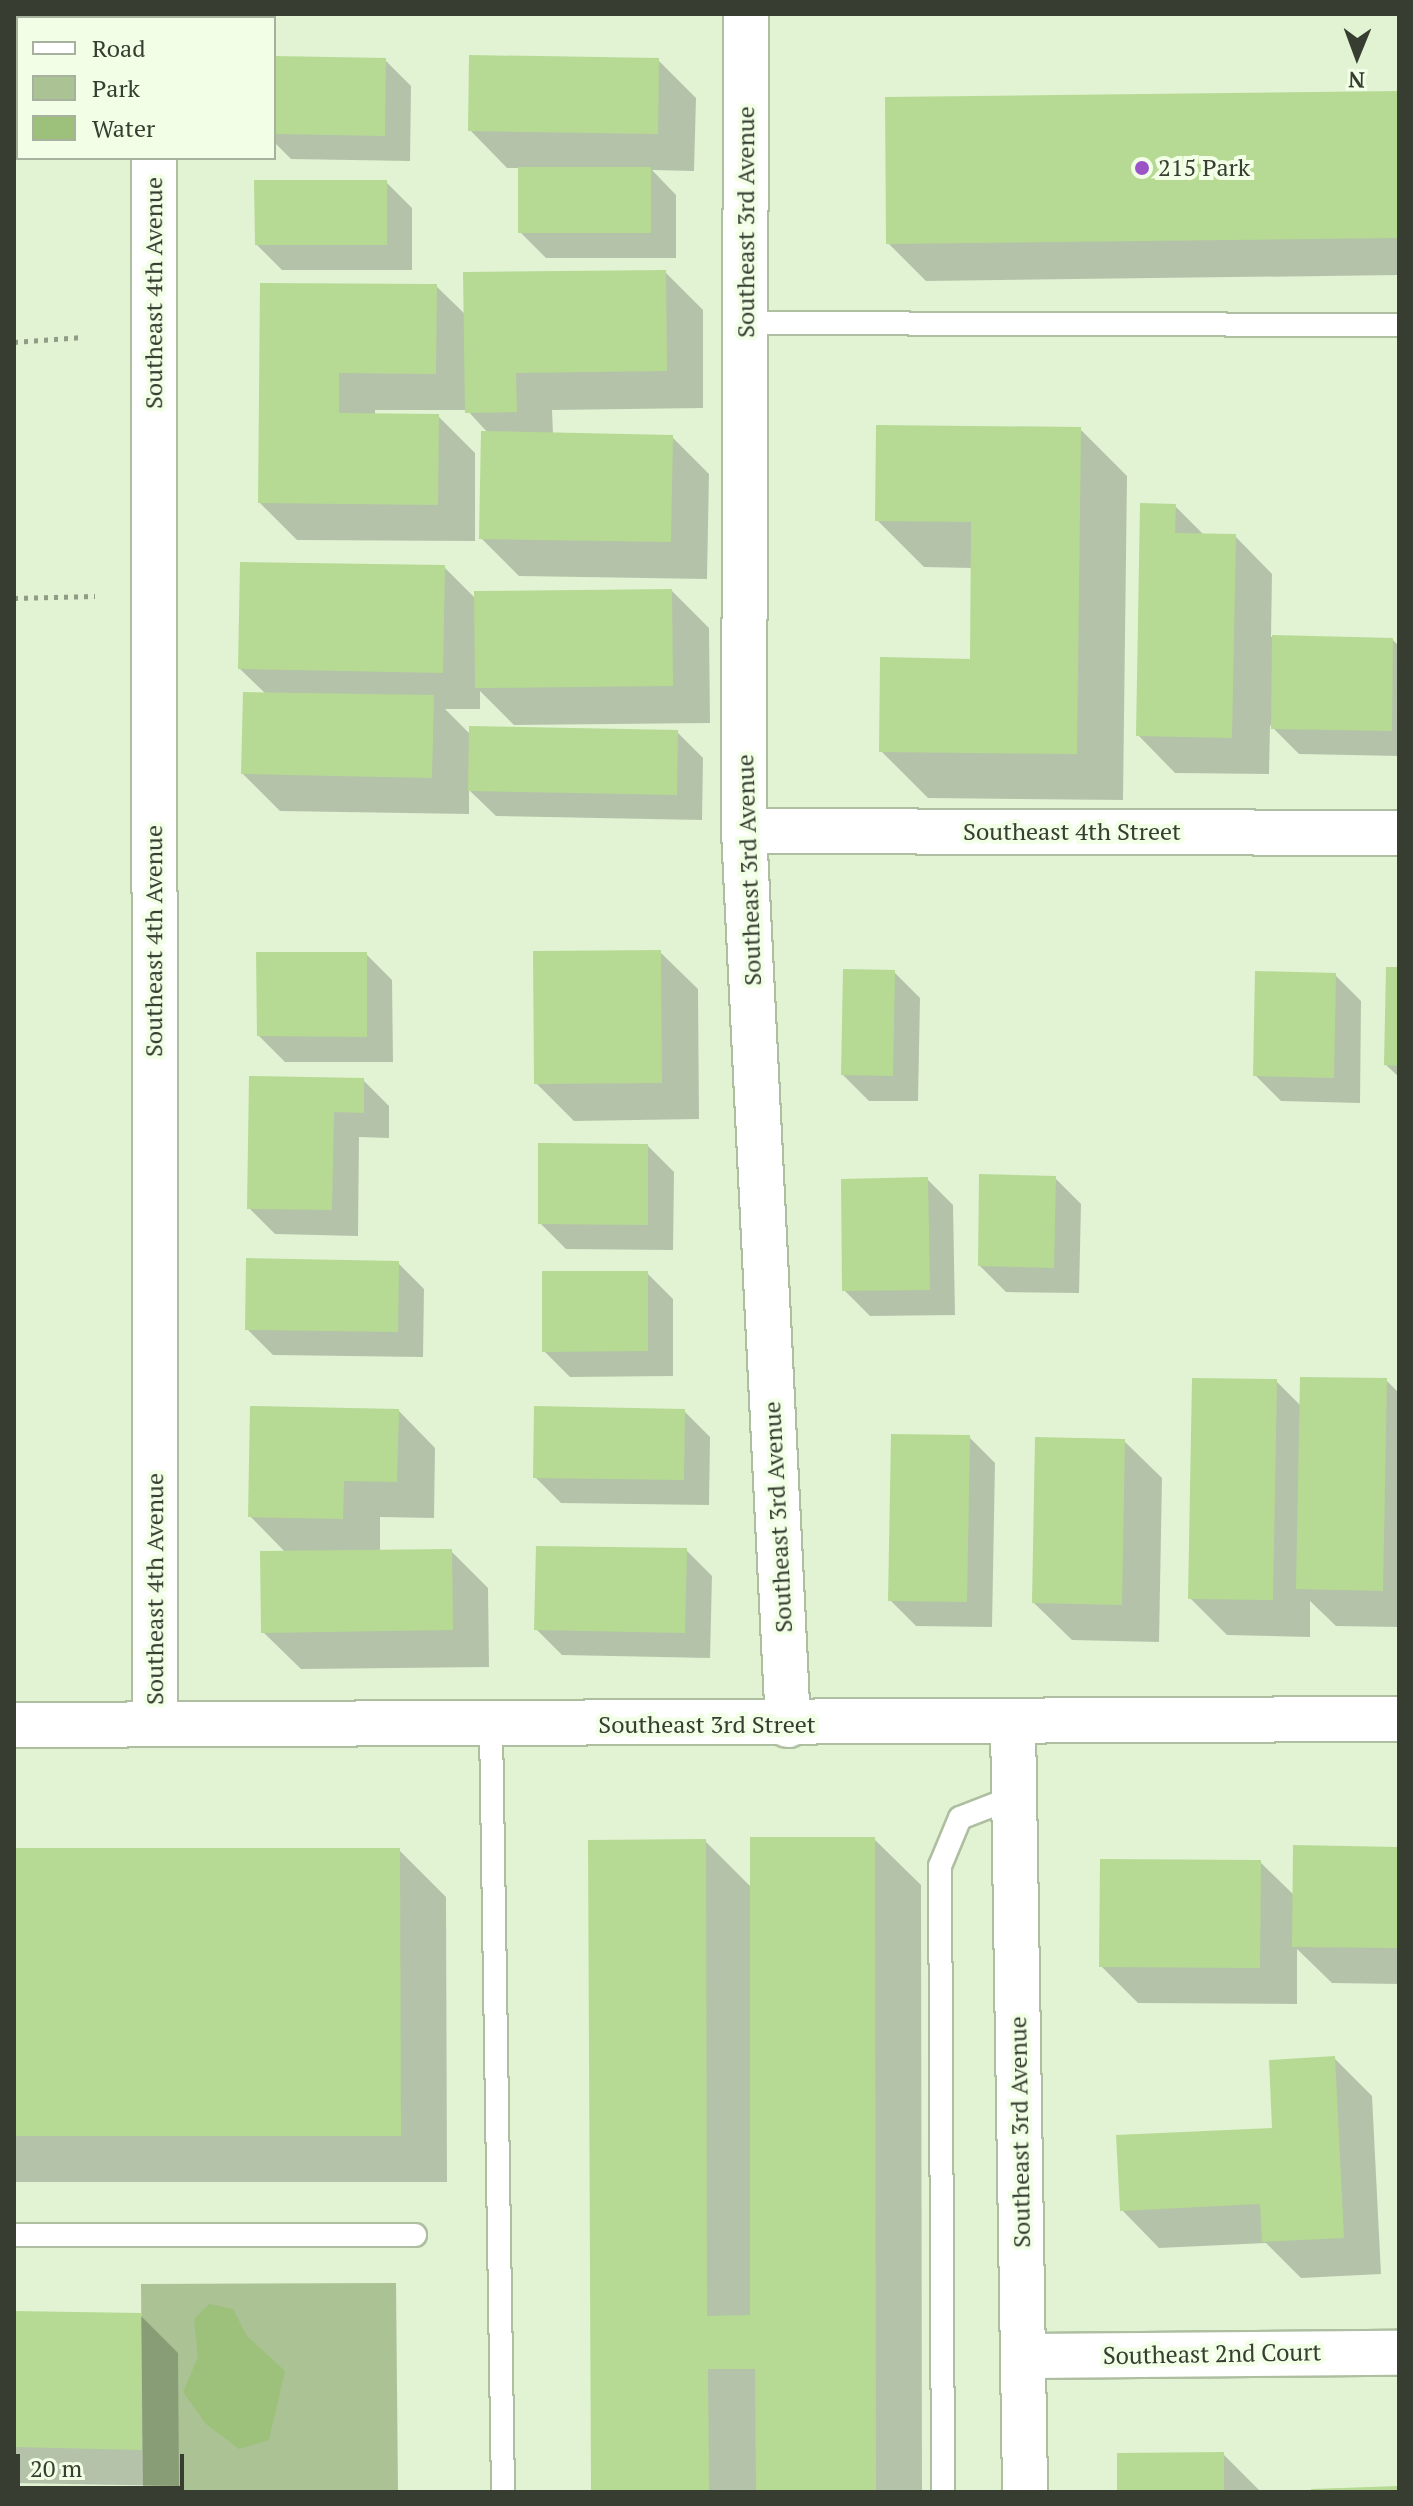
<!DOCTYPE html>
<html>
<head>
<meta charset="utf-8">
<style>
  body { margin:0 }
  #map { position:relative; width:1413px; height:2506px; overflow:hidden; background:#e2f3d4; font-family:"PT Serif",serif }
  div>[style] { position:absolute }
  .green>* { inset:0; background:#abc394 }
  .water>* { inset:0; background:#9dc07a }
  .shadow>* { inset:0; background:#0003 }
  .building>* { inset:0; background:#b6da93 }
  .path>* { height:5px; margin-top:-2.5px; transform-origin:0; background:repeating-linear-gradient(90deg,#909c86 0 4px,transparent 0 10px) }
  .roads { filter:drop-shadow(2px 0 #aebea0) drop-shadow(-2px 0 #aebea0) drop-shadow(0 2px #aebea0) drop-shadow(0 -2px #aebea0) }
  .lane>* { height:22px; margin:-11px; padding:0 11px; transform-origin:11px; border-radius:11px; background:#fff }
  .street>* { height:44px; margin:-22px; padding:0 22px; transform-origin:22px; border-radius:22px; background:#fff }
  .secondary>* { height:44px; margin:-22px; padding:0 22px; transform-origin:22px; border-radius:22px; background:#fff }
  .dots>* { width:22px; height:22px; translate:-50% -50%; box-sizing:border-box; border:4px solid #f2ffe6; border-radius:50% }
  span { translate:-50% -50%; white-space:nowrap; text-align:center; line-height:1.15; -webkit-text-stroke:8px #f2ffe6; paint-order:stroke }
  .poi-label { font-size:24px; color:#373e31 }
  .left { translate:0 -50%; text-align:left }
  .street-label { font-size:24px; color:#373e31 }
  .frame { position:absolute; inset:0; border:16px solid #373e31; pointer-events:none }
  .legend { position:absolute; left:16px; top:16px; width:260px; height:144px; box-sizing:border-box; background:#f2ffe6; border:2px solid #a7b29e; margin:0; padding:10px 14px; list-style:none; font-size:24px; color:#373e31 }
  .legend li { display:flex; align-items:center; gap:16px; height:40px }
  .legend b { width:40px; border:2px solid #a7b29e }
  .north { position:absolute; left:1317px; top:16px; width:80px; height:80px; -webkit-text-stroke:6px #f2ffe6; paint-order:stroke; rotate:181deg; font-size:22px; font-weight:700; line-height:32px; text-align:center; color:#373e31 }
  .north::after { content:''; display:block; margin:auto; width:28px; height:36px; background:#373e31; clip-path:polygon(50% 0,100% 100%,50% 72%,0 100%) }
  .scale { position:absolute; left:16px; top:2454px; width:168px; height:36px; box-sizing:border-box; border:4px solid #373e31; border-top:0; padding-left:10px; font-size:24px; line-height:28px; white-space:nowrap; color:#373e31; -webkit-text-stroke:6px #f2ffe6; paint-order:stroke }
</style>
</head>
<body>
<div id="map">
  <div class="green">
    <i style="clip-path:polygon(396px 2283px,398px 2492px,143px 2492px,141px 2284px)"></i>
  </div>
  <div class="water">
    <i style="clip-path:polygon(209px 2304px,233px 2309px,247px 2336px,285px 2371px,269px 2440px,239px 2449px,206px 2424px,183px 2392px,198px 2357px,194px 2319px)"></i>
  </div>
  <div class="shadow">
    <i style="clip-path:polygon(274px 58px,385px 60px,411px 86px,410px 161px,291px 159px,274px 142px)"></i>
    <i style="clip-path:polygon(658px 60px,696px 98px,694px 171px,652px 170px,676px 195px,676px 258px,546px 258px,520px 232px,520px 168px,507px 168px,470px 130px)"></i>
    <i style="clip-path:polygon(1399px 93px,1399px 275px,926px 281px,888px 243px)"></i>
    <i style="clip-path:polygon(386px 182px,412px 208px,412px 270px,282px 270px,256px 244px)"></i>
    <i style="clip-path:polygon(665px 272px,703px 310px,703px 408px,552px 410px,553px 434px,672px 437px,709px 474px,707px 579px,519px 576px,481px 538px,488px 433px,467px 410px,375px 410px,375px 415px,438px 416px,475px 453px,475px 541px,297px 540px,260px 503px,262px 285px,436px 286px,466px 315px)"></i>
    <i style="clip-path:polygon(1080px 429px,1127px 476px,1123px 800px,928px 798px,881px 751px,972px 661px,973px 568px,924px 567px,877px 520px)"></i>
    <i style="clip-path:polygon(1175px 506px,1205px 536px,1235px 536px,1272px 574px,1271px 637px,1392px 639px,1399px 646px,1399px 756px,1299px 754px,1270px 725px,1269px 774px,1175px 773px,1138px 735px)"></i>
    <i style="clip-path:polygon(444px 567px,476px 599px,672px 591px,709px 628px,710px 723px,514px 725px,480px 691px,480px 709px,445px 709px,471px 735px,677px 732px,703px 758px,702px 820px,496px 816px,469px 790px,469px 814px,280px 811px,243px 774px,266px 694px,240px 669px)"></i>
    <i style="clip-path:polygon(660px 952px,698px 989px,699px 1119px,574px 1121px,536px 1083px)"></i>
    <i style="clip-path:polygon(366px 954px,392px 980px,393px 1062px,285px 1062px,259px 1036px)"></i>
    <i style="clip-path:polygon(1399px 969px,1399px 1077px,1386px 1065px)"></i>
    <i style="clip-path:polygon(894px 972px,920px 998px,918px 1101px,869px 1101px,843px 1075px)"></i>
    <i style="clip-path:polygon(1335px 975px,1361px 1001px,1360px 1103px,1281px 1101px,1255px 1075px)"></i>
    <i style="clip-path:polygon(251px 1078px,363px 1080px,389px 1106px,389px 1138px,359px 1137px,358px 1236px,275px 1234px,249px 1208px)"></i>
    <i style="clip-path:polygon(648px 1146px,674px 1172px,673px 1250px,566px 1249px,540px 1223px)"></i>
    <i style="clip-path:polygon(1055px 1178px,1081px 1204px,1079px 1293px,1006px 1292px,980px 1266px)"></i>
    <i style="clip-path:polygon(927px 1179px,953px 1205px,955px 1315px,870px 1316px,844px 1290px)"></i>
    <i style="clip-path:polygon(398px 1263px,424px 1289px,423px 1357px,273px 1355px,247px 1329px)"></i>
    <i style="clip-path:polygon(647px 1273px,673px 1299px,673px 1376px,570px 1377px,544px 1351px)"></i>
    <i style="clip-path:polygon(1386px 1380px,1399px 1393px,1399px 1627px,1336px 1626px,1310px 1601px,1310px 1637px,1227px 1635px,1190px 1598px,1276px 1381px,1301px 1406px)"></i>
    <i style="clip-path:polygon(398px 1410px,435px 1448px,434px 1518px,380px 1517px,380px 1552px,451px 1551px,488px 1588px,489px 1667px,301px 1669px,263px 1632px,286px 1553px,250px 1516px)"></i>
    <i style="clip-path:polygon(684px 1411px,710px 1437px,709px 1505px,561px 1503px,535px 1477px)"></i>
    <i style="clip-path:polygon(969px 1437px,995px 1463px,992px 1627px,916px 1626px,890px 1600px)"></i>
    <i style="clip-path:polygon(1124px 1441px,1162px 1478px,1159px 1642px,1072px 1640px,1034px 1603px)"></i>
    <i style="clip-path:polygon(686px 1550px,712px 1576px,710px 1658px,562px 1655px,536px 1629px)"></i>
    <i style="clip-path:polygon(874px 1839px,921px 1885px,922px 2492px,593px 2492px,705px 1841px,752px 1888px)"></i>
    <i style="clip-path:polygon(1399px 1849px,1399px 1984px,1332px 1983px,1297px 1949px,1297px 2004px,1138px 2003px,1101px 1966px,1260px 1862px,1295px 1896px)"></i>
    <i style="clip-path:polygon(14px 1850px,399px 1850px,446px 1897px,447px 2182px,14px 2182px)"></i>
    <i style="clip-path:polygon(1334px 2058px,1372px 2096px,1381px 2274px,1301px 2278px,1266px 2243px,1159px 2248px,1122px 2210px,1275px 2130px)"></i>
    <i style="clip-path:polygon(14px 2313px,140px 2315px,178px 2353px,179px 2486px,14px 2483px)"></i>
    <i style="clip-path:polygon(1223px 2454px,1261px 2492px,1119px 2492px)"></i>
  </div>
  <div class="building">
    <i style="clip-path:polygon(469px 55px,659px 58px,658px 134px,468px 131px)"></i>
    <i style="clip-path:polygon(274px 56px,386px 58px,385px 136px,274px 134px)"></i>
    <i style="clip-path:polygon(1399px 91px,1399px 238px,886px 244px,885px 97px)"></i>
    <i style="clip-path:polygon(518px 167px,651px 167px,651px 233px,518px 233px)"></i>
    <i style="clip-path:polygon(254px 180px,387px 180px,387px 245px,255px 245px)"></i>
    <i style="clip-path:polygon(666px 270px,667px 371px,516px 373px,517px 412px,465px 413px,463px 272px)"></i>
    <i style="clip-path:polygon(260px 283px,437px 284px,436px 374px,339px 373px,339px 413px,439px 414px,438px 505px,258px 503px)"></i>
    <i style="clip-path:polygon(876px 425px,1081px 427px,1077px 754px,879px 752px,880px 657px,970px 659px,971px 522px,875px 521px)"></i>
    <i style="clip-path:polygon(481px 431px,673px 435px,671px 542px,479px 539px)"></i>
    <i style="clip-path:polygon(1140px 503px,1176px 504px,1175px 533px,1236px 534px,1232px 738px,1136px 736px)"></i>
    <i style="clip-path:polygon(240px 562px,445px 565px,443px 673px,238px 669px)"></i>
    <i style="clip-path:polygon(672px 589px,673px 686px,475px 688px,474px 591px)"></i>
    <i style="clip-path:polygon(1272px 635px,1393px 638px,1392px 731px,1271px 729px)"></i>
    <i style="clip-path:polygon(243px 692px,434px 695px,432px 778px,241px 774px)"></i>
    <i style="clip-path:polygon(469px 726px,678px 730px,677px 795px,468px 791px)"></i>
    <i style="clip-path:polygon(661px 950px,662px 1083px,534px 1084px,533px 951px)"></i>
    <i style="clip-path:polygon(256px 952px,367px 952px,367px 1037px,257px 1036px)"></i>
    <i style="clip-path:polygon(1386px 967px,1399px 967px,1399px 1066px,1384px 1065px)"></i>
    <i style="clip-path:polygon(843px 969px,895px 970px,893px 1076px,841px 1075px)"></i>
    <i style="clip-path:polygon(1255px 971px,1336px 973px,1334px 1078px,1253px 1076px)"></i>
    <i style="clip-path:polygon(249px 1076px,364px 1078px,364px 1113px,334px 1112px,332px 1210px,247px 1209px)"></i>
    <i style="clip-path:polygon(538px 1143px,648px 1144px,648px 1225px,538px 1224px)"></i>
    <i style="clip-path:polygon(979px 1174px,1056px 1176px,1054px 1268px,978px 1266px)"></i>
    <i style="clip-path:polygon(928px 1177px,930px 1290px,842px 1291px,841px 1179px)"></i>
    <i style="clip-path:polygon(246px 1258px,399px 1261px,398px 1332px,245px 1330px)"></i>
    <i style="clip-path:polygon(542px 1271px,648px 1271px,648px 1351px,542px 1352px)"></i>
    <i style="clip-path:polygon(1300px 1377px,1387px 1378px,1383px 1591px,1296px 1589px)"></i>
    <i style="clip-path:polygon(1192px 1378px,1277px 1379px,1273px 1600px,1188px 1599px)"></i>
    <i style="clip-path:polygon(250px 1406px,399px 1409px,397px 1482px,344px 1481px,343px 1519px,248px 1517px)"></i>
    <i style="clip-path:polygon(534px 1406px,685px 1409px,684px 1480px,533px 1478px)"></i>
    <i style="clip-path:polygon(891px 1434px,970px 1435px,967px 1602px,888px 1601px)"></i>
    <i style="clip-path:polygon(1035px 1437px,1125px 1439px,1122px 1605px,1032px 1603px)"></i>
    <i style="clip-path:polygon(536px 1546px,687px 1548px,685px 1633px,534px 1630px)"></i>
    <i style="clip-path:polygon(452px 1549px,453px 1630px,261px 1633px,260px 1551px)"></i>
    <i style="clip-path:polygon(750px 1837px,875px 1837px,876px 2492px,756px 2492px,755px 2369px,708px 2369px,709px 2492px,591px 2492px,588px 1840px,706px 1839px,707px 2316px,750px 2315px)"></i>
    <i style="clip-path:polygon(1293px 1845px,1399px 1847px,1399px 1948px,1292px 1947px)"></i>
    <i style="clip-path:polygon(14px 1848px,400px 1848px,401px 2136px,14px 2136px)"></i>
    <i style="clip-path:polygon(1100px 1859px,1261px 1860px,1260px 1968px,1099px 1967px)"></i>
    <i style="clip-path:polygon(1335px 2056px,1344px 2238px,1262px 2242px,1260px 2204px,1120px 2211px,1116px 2135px,1272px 2128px,1269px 2060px)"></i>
    <i style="clip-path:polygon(14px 2311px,141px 2313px,142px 2450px,14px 2447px)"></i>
    <i style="clip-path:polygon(1224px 2452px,1224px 2492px,1117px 2492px,1117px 2453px)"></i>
    <i style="clip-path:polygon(1399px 2486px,1399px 2492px,1311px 2492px,1311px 2489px)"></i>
  </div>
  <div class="path">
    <i style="left:14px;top:342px;width:69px;rotate:-4.1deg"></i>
    <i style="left:14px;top:598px;width:81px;rotate:-1.4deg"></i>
  </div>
  <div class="roads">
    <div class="lane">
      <i style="left:746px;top:323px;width:653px;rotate:0.18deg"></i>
      <i style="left:491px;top:1727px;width:765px;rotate:89.1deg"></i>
      <i style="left:14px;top:2235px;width:401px"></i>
      <i style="left:943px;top:2492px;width:626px;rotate:-90.27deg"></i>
      <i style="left:940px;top:1866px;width:52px;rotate:-67.4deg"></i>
      <i style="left:960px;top:1818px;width:58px;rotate:-21.3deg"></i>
    </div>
    <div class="street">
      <i style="left:746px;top:14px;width:817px;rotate:90.14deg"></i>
      <i style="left:744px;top:831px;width:895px;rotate:87.18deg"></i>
      <i style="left:166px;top:18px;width:4px;rotate:-76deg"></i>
      <i style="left:154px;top:158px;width:1566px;rotate:89.96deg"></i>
      <i style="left:744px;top:831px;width:655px;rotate:0.17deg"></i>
      <i style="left:1013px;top:1724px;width:768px;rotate:89.1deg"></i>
      <i style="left:1024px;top:2356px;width:375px;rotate:-0.5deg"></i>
    </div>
    <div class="secondary">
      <i style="left:14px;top:1725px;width:1385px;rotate:-0.25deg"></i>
    </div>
  </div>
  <div class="dots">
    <i style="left:1142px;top:168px;background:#9b54c8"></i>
  </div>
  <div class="poi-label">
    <span class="left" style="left:1158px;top:168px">215 Park</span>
  </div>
  <div class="street-label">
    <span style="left:746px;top:222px;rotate:-90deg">Southeast 3rd Avenue</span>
    <span style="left:154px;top:293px;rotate:-90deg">Southeast 4th Avenue</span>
    <span style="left:1072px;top:832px">Southeast 4th Street</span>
    <span style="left:749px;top:870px;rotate:-92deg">Southeast 3rd Avenue</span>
    <span style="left:154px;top:941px;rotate:-90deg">Southeast 4th Avenue</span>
    <span style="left:778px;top:1517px;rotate:-93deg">Southeast 3rd Avenue</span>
    <span style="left:155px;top:1589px;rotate:-90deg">Southeast 4th Avenue</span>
    <span style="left:707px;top:1725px">Southeast 3rd Street</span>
    <span style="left:1020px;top:2132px;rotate:-91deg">Southeast 3rd Avenue</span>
    <span style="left:1212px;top:2354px;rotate:-1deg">Southeast 2nd Court</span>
  </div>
  <div class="frame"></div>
  <ul class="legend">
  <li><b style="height:10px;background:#fff"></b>Road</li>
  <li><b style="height:22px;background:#abc394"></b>Park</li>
  <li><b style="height:22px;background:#9dc07a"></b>Water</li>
  </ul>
  <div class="north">N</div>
  <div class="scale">20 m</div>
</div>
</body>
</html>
